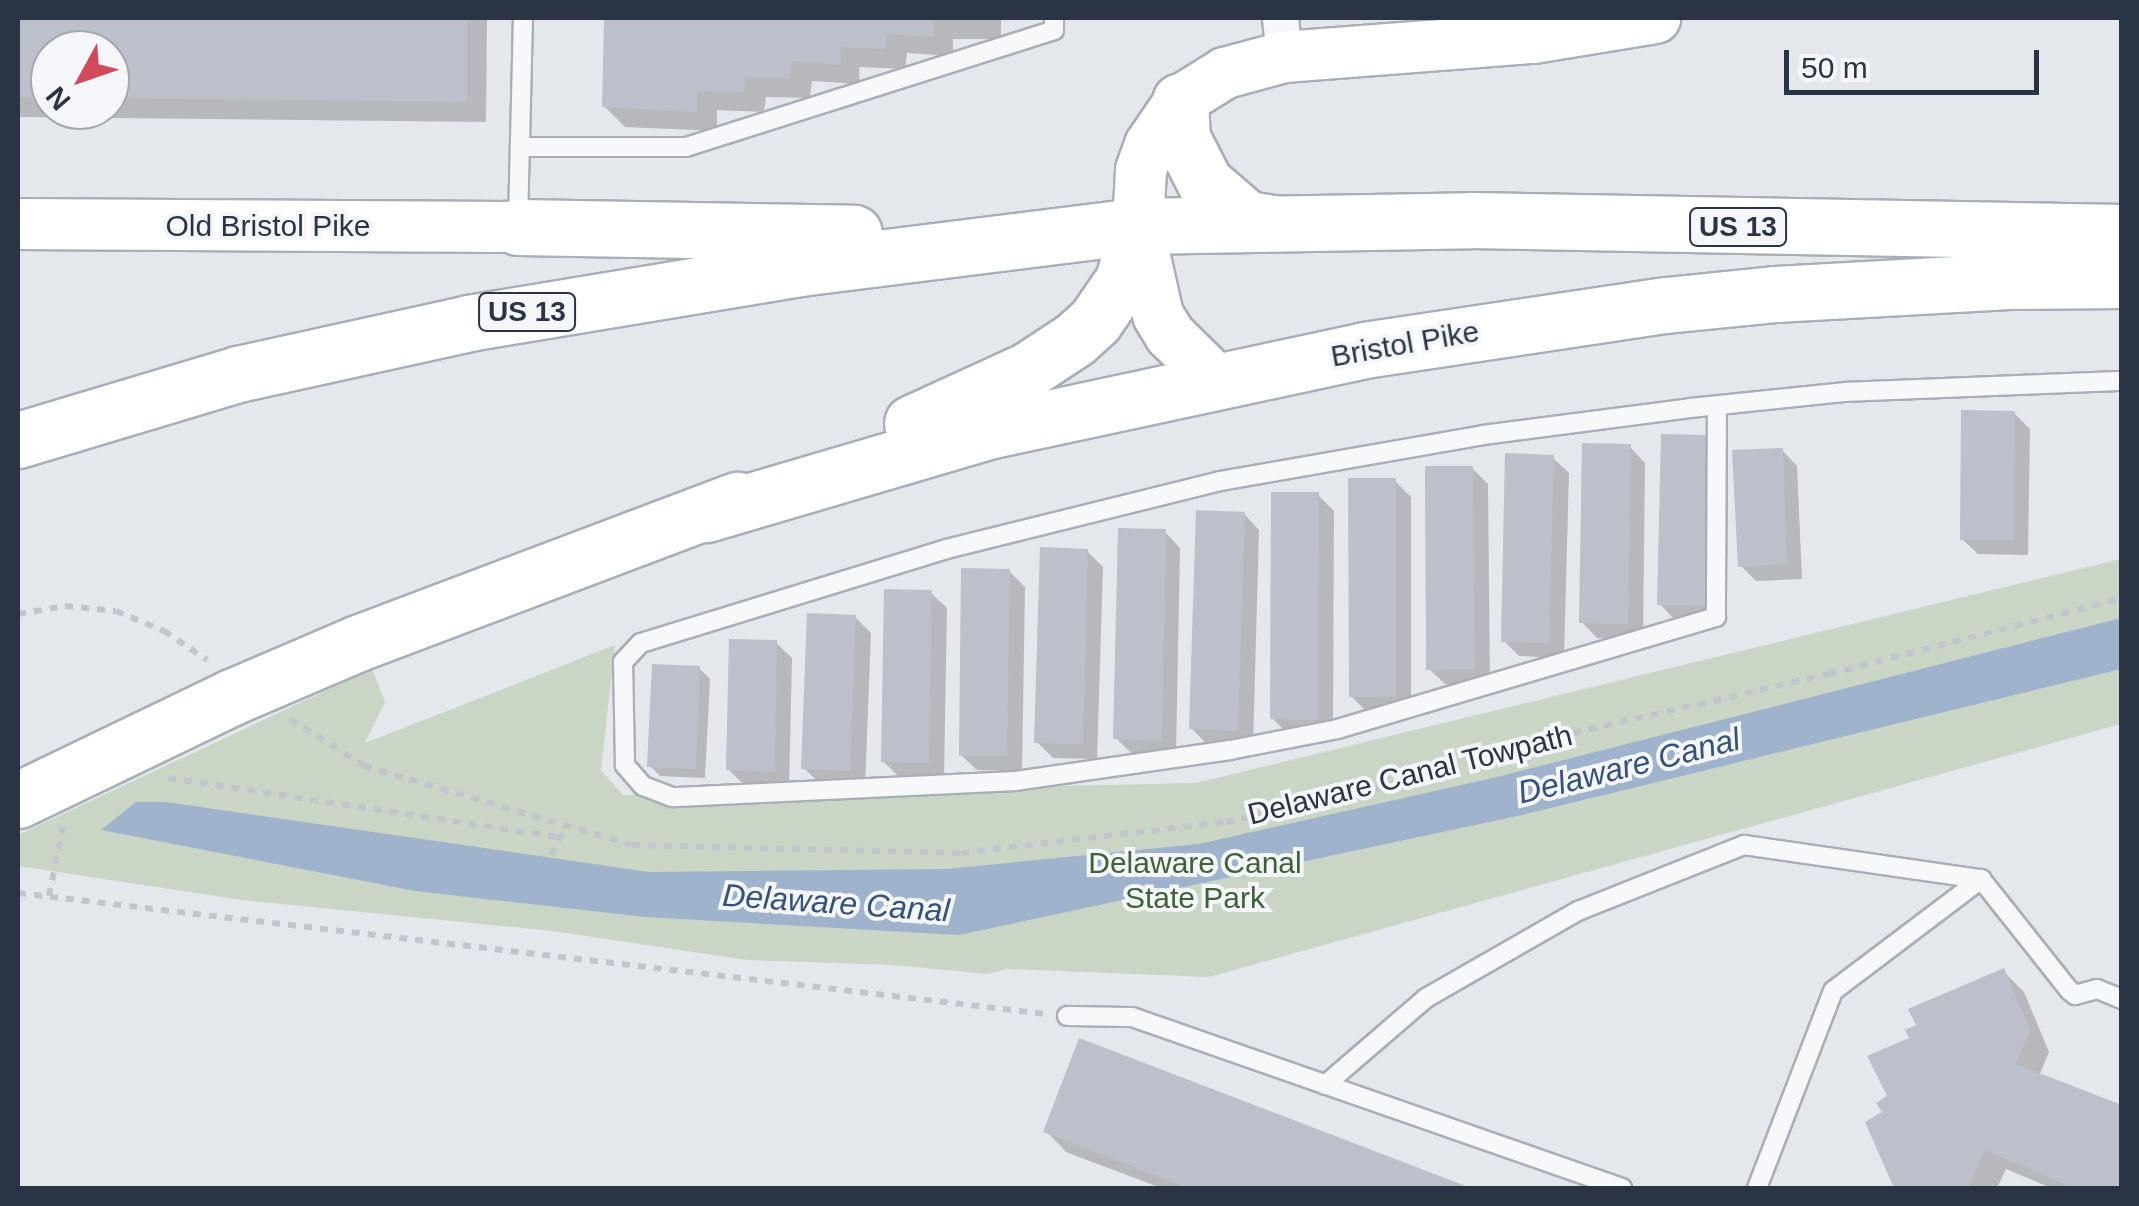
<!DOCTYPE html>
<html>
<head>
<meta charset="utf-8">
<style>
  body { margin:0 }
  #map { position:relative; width:2139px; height:1206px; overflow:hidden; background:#e4e7ec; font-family:Arial,sans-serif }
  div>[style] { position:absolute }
  .green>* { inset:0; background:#c9d6c5 }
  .water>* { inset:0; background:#9fb4cc }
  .shadow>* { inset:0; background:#0003 }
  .building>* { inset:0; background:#bbc0ca }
  .path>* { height:6px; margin-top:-3px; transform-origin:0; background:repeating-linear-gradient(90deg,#c2c5cb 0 8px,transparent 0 16px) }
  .roads { filter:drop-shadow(2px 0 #a9aeb7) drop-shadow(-2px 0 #a9aeb7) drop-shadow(0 2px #a9aeb7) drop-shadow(0 -2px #a9aeb7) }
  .lane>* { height:18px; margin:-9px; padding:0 9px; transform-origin:9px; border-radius:9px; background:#f7f8fa }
  .street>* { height:35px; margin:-17.5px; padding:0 17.5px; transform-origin:17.5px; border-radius:17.5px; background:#f7f8fa }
  .secondary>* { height:50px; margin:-25px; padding:0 25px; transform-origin:25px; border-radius:25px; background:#fff }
  .highway>* { height:55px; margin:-27.5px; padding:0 27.5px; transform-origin:27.5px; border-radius:27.5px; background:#fff }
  span { translate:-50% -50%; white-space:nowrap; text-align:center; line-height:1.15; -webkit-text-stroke:8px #f4f6f9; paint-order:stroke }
  .shield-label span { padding:2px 8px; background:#f4f6f9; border:2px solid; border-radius:8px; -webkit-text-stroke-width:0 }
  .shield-label { font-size:28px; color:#2b3445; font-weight:700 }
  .street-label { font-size:30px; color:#2b3445 }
  .park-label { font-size:30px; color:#3f6138 }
  .water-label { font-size:32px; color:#34527a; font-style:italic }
  .frame { position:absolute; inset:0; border:20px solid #2b3445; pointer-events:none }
  .north { position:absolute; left:30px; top:30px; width:100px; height:100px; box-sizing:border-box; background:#f4f6f9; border:2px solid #a4a8b1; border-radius:50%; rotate:230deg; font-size:28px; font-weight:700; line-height:40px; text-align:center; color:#2b3445 }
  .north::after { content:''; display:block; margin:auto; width:35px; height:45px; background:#d1495b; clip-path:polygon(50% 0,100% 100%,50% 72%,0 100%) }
  .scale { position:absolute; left:1784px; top:50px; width:255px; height:45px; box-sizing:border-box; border:5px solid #2b3445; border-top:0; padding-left:12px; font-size:30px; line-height:35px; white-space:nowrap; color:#2b3445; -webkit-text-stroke:8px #f4f6f9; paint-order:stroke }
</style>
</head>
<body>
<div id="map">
  <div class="green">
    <i style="clip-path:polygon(2121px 559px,2121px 724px,1209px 977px,1007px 969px,986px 974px,894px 965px,747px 960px,552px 931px,242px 900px,18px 866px,18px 835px,372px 669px,385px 702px,365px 743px,615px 645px,601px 770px,623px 795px,1196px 783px)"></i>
  </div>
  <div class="water">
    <i style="clip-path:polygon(2121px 618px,2121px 669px,1522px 815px,959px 935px,645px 917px,415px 891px,101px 830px,136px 802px,166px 802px,649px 872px,946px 869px,1199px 844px,1497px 777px)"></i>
  </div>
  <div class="shadow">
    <i style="clip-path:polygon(evenodd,18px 18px,487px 18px,486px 122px,18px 117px,18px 18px,50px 50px,110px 50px,110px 110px,50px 110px,50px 50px)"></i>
    <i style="clip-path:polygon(607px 18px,1001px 18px,1001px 39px,953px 39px,953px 56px,907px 53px,905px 69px,859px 67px,860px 84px,812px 81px,810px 98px,766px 97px,764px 112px,717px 110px,717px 131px,625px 127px,604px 106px)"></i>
    <i style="clip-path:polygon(2014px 413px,2030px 429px,2028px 555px,1978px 554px,1962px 539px)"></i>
    <i style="clip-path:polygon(1707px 437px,1723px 453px,1720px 621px,1675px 620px,1660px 604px)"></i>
    <i style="clip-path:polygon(1630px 447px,1645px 463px,1643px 639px,1597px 638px,1582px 622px)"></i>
    <i style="clip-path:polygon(1782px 450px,1797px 466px,1802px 579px,1756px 581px,1740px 565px)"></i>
    <i style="clip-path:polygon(1553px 458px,1569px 473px,1564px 658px,1519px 656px,1504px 641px)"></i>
    <i style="clip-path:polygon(1472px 468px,1488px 484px,1490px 684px,1445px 684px,1429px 669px)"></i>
    <i style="clip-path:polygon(1395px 481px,1411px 497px,1411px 712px,1367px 712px,1351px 696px)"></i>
    <i style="clip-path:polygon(1318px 495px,1334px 511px,1333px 734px,1288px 734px,1272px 718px)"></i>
    <i style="clip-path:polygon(1244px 514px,1259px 530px,1253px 746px,1207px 744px,1191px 728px)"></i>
    <i style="clip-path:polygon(1165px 532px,1180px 548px,1176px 755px,1132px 754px,1116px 738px)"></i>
    <i style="clip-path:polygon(1087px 551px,1103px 567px,1097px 759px,1053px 758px,1037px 742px)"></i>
    <i style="clip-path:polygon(1009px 571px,1025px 587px,1022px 771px,977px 770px,961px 755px)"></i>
    <i style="clip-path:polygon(931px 593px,947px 608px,944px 778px,899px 777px,883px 761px)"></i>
    <i style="clip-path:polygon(855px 617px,871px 633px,865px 786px,820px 784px,804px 768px)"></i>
    <i style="clip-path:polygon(776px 643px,792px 658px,789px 786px,744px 785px,728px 769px)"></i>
    <i style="clip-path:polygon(699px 668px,710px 679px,705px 778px,660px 776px,650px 766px)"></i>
    <i style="clip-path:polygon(2003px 971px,2024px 992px,2049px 1052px,2039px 1076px,2122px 1108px,2122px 1188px,2051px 1188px,2006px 1169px,1997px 1188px,1897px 1188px,1868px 1123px,1886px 1113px,1912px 1039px)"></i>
    <i style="clip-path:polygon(1080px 1041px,1465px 1188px,1161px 1188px,1066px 1152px,1046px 1131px)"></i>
  </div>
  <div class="building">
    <i style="clip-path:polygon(18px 18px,467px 18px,467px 102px,110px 98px,110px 50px,50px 50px,50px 98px,18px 97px)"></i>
    <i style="clip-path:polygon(604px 18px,933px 18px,934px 37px,887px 34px,885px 49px,840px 47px,841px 65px,792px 61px,790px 78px,746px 78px,744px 92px,697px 91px,697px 112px,602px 107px)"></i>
    <i style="clip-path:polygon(1961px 410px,2015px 411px,2014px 540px,1960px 540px)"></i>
    <i style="clip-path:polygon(1661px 434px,1708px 435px,1705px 606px,1657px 605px)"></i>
    <i style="clip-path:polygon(1582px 443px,1631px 444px,1628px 624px,1579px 623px)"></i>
    <i style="clip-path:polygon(1783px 448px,1787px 564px,1738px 567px,1732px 450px)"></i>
    <i style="clip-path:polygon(1505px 453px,1554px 455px,1549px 643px,1501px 642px)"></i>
    <i style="clip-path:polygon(1425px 466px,1473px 466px,1475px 669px,1426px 670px)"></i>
    <i style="clip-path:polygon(1348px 478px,1396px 478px,1396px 697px,1349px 697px)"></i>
    <i style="clip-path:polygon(1271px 492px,1319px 492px,1318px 720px,1270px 719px)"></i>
    <i style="clip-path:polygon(1196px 510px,1245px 512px,1238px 731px,1189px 729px)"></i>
    <i style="clip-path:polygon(1118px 528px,1166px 529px,1162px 741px,1113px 739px)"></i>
    <i style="clip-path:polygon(1040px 547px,1088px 549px,1083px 744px,1034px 743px)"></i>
    <i style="clip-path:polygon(961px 568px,1010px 569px,1007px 756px,959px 756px)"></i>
    <i style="clip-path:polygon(884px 589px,932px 590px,929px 763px,881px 762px)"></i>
    <i style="clip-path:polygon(807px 613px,856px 615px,850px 771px,801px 769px)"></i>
    <i style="clip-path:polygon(729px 639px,777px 640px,775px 772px,726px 770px)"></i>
    <i style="clip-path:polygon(652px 664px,700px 666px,696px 769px,647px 767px)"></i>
    <i style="clip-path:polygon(2004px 968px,2030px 1030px,2016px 1064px,2122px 1105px,2122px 1188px,2074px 1188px,1985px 1150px,1968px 1188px,1894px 1188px,1865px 1122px,1882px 1112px,1876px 1103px,1887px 1096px,1867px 1056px,1909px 1038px,1905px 1030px,1916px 1025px,1908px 1009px)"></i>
    <i style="clip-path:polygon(1079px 1038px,1471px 1188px,1188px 1188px,1043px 1132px)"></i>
  </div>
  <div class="path">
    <i style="left:18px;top:614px;width:48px;rotate:-9.7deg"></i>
    <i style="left:65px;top:606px;width:51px;rotate:5.6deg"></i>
    <i style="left:116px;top:611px;width:52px;rotate:22.6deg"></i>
    <i style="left:164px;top:631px;width:52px;rotate:34deg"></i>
    <i style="left:290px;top:719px;width:88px;rotate:32.4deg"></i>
    <i style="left:364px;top:766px;width:279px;rotate:16.4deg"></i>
    <i style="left:632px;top:845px;width:329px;rotate:1.4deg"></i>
    <i style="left:961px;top:853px;width:267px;rotate:-6.7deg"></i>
    <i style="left:1226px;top:822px;width:151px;rotate:-12.2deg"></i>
    <i style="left:1374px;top:790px;width:207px;rotate:-16deg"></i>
    <i style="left:1573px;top:733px;width:263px;rotate:-13deg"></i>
    <i style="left:1829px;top:674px;width:303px;rotate:-14.5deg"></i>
    <i style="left:168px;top:778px;width:393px;rotate:8.6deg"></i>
    <i style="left:551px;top:855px;width:32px;rotate:-62deg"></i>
    <i style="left:18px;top:893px;width:1035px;rotate:6.71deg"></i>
    <i style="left:49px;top:896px;width:71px;rotate:-78.7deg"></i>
  </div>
  <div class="roads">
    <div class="lane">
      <i style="left:520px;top:147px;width:166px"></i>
      <i style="left:686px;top:147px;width:386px;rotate:-17.6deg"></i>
      <i style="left:1054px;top:30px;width:12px;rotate:-90deg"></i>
      <i style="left:518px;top:222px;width:204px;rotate:-88.6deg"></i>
      <i style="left:1717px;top:406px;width:211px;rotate:90.3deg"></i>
      <i style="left:1716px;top:617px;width:394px;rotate:163.5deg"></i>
      <i style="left:1338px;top:729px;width:110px;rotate:169deg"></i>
      <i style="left:1230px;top:750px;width:216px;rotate:171.8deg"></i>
      <i style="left:1016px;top:781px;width:344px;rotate:177.3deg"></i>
      <i style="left:672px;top:797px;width:31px;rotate:-159deg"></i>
      <i style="left:643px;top:786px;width:28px;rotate:-131deg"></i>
      <i style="left:625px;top:765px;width:103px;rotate:-91.1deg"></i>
      <i style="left:623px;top:662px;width:26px;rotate:-47deg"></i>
      <i style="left:641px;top:643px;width:319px;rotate:-17.1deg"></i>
      <i style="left:946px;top:549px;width:282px;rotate:-13.9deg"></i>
      <i style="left:1220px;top:481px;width:267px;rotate:-9.9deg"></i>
      <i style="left:1483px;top:435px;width:209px;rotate:-7.4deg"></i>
      <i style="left:1690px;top:408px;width:157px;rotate:-5.9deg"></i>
      <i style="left:1846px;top:392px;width:276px;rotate:-2.3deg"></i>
      <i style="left:1067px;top:1016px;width:65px;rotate:0.9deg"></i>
      <i style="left:1132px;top:1017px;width:519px;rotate:19.24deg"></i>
      <i style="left:1325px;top:1085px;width:133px;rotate:-40.7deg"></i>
      <i style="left:1426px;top:998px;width:175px;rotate:-29.8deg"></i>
      <i style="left:1578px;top:911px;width:179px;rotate:-21.7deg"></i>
      <i style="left:1744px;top:845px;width:239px;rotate:8.2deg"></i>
      <i style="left:1757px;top:1188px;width:211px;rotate:-68.9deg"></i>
      <i style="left:1833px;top:991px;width:186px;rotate:-37.1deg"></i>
      <i style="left:1981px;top:879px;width:142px;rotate:51.6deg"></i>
      <i style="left:2069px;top:990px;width:8px;rotate:40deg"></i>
      <i style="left:2075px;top:995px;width:23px;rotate:-15deg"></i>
      <i style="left:2097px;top:989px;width:27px;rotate:22deg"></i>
    </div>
    <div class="street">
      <i style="left:1280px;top:18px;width:39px;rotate:84deg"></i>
    </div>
    <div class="secondary">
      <i style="left:18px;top:224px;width:500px;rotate:0.34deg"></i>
      <i style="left:1215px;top:379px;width:63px;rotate:-135.6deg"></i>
      <i style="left:1170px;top:335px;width:23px;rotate:-121deg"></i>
      <i style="left:1158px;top:315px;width:91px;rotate:-102.7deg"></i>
      <i style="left:1138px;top:226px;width:56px;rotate:-86.9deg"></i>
      <i style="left:1141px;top:170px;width:27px;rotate:-70deg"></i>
      <i style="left:1150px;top:145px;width:53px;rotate:-55.7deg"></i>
      <i style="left:1180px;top:101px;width:53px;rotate:-31.9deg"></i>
      <i style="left:1225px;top:73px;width:61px;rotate:-15.2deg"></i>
      <i style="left:1284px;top:57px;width:250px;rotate:-4.4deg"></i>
      <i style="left:1533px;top:38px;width:124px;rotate:-9.3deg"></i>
    </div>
    <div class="highway">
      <i style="left:1180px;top:101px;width:37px;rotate:87deg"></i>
      <i style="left:1182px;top:138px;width:51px;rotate:62.9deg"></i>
      <i style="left:1205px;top:183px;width:55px;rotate:40.6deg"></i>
      <i style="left:1247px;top:219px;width:24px;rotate:9deg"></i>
      <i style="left:518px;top:227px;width:336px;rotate:1deg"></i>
      <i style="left:912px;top:423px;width:128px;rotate:-24.6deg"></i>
      <i style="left:1028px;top:370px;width:56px;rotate:-33.4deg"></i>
      <i style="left:1075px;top:339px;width:27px;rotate:-42deg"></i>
      <i style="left:1095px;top:321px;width:50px;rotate:-55.7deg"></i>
      <i style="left:1123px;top:280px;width:56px;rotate:-74.5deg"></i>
      <i style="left:18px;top:440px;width:230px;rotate:-16.7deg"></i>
      <i style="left:238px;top:374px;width:237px;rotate:-12.4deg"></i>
      <i style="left:469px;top:323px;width:343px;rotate:-9.4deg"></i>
      <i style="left:807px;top:267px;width:334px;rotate:-7.1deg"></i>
      <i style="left:1138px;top:226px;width:333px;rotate:-1deg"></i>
      <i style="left:1471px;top:220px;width:651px;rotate:1.06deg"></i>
      <i style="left:706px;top:514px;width:298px;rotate:-16.4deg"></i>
      <i style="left:992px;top:430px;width:381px;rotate:-12.1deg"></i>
      <i style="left:1364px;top:350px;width:305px;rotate:-8.5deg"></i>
      <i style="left:1666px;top:305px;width:111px;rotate:-5.7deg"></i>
      <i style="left:1776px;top:294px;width:233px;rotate:-3.2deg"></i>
      <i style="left:2009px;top:281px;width:113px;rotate:-0.5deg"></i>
      <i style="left:18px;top:800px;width:237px;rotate:-25.7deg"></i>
      <i style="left:232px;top:697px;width:137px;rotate:-23.2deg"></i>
      <i style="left:358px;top:643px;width:405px;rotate:-20.7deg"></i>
    </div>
  </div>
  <div class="shield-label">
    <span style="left:1738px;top:227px">US 13</span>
    <span style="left:527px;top:312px">US 13</span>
  </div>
  <div class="street-label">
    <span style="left:268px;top:226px">Old Bristol Pike</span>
    <span style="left:1405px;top:344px;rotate:-10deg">Bristol Pike</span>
    <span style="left:1410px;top:775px;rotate:-14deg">Delaware Canal Towpath</span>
  </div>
  <div class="park-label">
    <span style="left:1195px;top:880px">Delaware Canal<br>State Park</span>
  </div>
  <div class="water-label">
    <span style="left:1629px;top:766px;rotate:-14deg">Delaware Canal</span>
    <span style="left:836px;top:903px;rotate:4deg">Delaware Canal</span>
  </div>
  <div class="frame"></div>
  <div class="north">N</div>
  <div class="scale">50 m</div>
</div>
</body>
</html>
